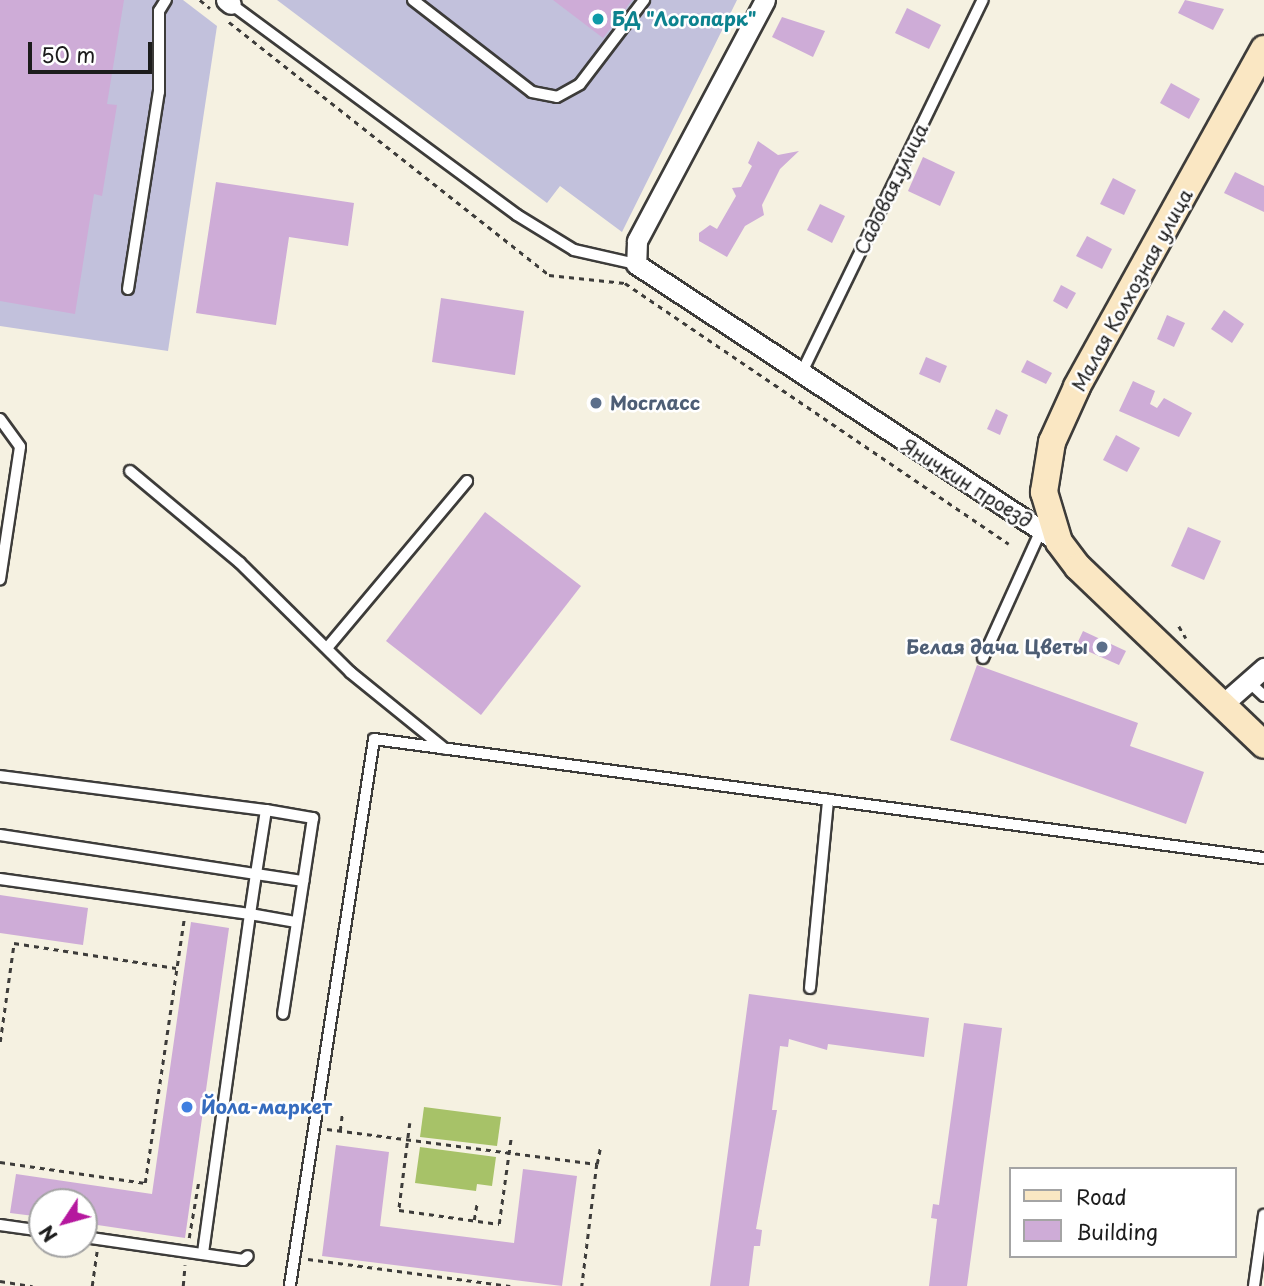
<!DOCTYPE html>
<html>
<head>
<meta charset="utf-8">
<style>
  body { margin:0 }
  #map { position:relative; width:1264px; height:1286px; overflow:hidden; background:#f5f1e1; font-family:"Playpen Sans",sans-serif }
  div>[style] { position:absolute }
  .industrial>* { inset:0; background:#c2c1dc }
  .green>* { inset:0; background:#a7c268 }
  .building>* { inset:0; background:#ceacd7 }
  .path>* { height:2.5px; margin-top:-1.25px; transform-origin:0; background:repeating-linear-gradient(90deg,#3d3c3a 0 5px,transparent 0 10px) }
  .roads { filter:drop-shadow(2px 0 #3d3c3a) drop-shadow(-2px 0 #3d3c3a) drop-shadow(0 2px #3d3c3a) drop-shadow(0 -2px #3d3c3a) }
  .lane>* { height:10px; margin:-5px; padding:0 5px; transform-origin:5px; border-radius:5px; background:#fff }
  .street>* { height:19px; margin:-9.5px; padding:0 9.5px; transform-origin:9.5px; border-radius:9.5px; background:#fff }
  .secondary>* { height:26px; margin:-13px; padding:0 13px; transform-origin:13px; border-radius:13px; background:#fae7c3 }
  .dots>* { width:19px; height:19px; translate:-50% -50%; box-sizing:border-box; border:4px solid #fff; border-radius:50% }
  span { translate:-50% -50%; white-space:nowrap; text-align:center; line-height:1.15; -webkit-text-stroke:5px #fff; paint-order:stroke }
  .culture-label { font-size:19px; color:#0d838f; font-weight:700 }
  .left { translate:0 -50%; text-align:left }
  .street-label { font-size:19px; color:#1c1c1c }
  .service-label { font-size:19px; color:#4e5e75; font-weight:700 }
  .right { translate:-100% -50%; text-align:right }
  .shop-label { font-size:19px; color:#366cbe; font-weight:700 }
  .legend { position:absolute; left:1009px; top:1167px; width:228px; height:91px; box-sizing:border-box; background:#fff; border:2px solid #a4a4a4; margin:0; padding:9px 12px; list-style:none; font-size:21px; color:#1c1c1c }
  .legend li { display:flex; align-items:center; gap:14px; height:35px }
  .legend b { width:35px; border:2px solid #a4a4a4 }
  .north { position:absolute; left:28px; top:1188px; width:70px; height:70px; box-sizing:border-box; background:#fff; border:2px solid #a4a4a4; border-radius:50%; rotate:234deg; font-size:19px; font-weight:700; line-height:28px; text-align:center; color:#1c1c1c }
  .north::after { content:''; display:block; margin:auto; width:24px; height:32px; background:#b5179e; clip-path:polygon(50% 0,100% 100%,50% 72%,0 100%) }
  .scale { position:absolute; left:28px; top:42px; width:124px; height:32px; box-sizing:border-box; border:4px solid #1c1c1c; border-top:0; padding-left:9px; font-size:21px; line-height:24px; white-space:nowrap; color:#1c1c1c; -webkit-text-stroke:5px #fff; paint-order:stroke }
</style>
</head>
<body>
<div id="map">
  <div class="industrial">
    <i style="clip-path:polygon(0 0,183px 0,217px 26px,168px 351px,0 326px)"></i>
    <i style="clip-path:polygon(277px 0,737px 0,622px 232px,560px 186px,547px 203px)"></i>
  </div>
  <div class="green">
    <i style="clip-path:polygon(424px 1107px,501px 1117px,497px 1146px,420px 1137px)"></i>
    <i style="clip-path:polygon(420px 1147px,496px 1157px,492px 1186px,477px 1184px,476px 1191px,415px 1183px)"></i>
  </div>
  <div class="building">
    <i style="clip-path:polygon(0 0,124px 0,107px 104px,117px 105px,102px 196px,94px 194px,75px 314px,0 301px)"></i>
    <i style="clip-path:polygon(553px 0,632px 0,603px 38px)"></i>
    <i style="clip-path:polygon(1185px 0,1224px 9px,1213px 30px,1178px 13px)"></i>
    <i style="clip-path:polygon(907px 8px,941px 25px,929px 49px,895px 33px)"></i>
    <i style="clip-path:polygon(782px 17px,825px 31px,813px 57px,772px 37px)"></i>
    <i style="clip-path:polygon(1171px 83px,1200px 99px,1189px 119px,1160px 103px)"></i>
    <i style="clip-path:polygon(758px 141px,778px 155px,799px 151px,780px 169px,762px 205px,764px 215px,745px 226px,727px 257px,699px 241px,699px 233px,710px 225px,717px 229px,736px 196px,732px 188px,741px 187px,752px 166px,748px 163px)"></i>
    <i style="clip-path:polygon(923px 157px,955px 172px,940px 206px,908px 191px)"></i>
    <i style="clip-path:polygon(1235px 172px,1264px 186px,1264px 212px,1224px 193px)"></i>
    <i style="clip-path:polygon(1113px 178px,1136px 190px,1124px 215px,1100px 204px)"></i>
    <i style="clip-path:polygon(216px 182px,354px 203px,348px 246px,289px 237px,276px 325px,196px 313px)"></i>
    <i style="clip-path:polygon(820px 204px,845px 216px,832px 243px,807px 230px)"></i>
    <i style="clip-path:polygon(1087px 236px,1112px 249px,1102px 269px,1076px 256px)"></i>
    <i style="clip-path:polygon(1061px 285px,1076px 293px,1067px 309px,1053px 301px)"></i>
    <i style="clip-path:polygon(441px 298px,524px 311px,515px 375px,432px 362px)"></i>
    <i style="clip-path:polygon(1224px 310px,1244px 324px,1232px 343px,1211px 329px)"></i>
    <i style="clip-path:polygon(1167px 315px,1185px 323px,1174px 347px,1157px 339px)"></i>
    <i style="clip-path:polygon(926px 357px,947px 366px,940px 383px,919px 374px)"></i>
    <i style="clip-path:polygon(1027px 360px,1052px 373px,1046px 384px,1021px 372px)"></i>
    <i style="clip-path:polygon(1133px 381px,1155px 391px,1150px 404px,1157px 408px,1164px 398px,1192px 413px,1179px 437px,1119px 411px)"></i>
    <i style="clip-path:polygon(996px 409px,1008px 415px,1000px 435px,987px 429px)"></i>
    <i style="clip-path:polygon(1116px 435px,1140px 448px,1127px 472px,1103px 460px)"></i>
    <i style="clip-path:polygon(485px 512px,581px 586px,481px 715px,386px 641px)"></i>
    <i style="clip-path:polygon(1188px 527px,1221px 541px,1204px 580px,1171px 566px)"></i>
    <i style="clip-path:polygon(1083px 631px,1126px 651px,1119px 665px,1076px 646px)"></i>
    <i style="clip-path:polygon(977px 665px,1138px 723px,1130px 746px,1204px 772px,1186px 824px,950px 740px)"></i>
    <i style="clip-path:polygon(0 895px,88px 908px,83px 945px,0 933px)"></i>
    <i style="clip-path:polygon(191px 922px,229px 928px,185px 1238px,84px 1223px,84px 1202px,42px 1202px,42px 1217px,10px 1213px,16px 1174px,152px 1194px)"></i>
    <i style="clip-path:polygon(749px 994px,929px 1018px,924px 1057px,828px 1044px,827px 1050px,789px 1039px,788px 1047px,780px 1046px,772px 1110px,777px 1110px,756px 1229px,762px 1230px,760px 1246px,754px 1246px,749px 1286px,710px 1286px)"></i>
    <i style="clip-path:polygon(964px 1023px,1002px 1028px,967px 1286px,929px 1286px,937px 1219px,931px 1218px,933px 1204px,939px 1205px)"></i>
    <i style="clip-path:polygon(336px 1145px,389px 1152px,380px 1226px,514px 1243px,523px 1169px,577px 1176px,562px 1286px,322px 1256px)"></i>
  </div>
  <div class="path">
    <i style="left:200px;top:0;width:13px;rotate:39deg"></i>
    <i style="left:229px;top:22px;width:408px;rotate:38.3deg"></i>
    <i style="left:549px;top:275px;width:76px;rotate:6deg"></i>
    <i style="left:625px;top:283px;width:464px;rotate:34.2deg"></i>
    <i style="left:1179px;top:626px;width:14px;rotate:60deg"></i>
    <i style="left:0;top:1042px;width:100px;rotate:-82deg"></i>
    <i style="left:14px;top:943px;width:164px;rotate:8.8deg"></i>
    <i style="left:410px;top:1123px;width:88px;rotate:97.2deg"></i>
    <i style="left:399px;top:1210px;width:101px;rotate:8deg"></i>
    <i style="left:499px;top:1224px;width:88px;rotate:-82.1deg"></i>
    <i style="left:327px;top:1129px;width:272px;rotate:7.4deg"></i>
    <i style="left:597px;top:1164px;width:123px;rotate:97deg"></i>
    <i style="left:340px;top:1131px;width:16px;rotate:-83deg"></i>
    <i style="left:0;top:1162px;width:147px;rotate:8.2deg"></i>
    <i style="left:145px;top:1183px;width:268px;rotate:-81.6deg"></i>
    <i style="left:597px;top:1164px;width:16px;rotate:-79deg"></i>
    <i style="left:474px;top:1220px;width:17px;rotate:-80deg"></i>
    <i style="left:189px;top:1238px;width:60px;rotate:-80.4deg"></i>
    <i style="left:308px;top:1259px;width:204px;rotate:7.6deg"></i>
    <i style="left:0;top:1281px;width:33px;rotate:9deg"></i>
    <i style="left:92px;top:1286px;width:35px;rotate:-82deg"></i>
    <i style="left:183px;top:1286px;width:21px;rotate:-85deg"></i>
  </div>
  <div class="roads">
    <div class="lane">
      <i style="left:413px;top:0;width:150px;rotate:37.7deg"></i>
      <i style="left:532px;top:92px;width:25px;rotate:11deg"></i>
      <i style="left:557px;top:97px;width:26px;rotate:-29deg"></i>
      <i style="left:580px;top:84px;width:106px;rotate:-52.7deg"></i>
      <i style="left:231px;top:4px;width:355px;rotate:36.4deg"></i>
      <i style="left:517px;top:215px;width:67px;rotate:31.6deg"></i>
      <i style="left:574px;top:250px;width:64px;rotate:12.7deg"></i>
      <i style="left:128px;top:289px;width:199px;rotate:-81.1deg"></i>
      <i style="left:159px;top:92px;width:81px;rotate:-90deg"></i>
      <i style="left:159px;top:11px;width:13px;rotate:-58deg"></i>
      <i style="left:801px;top:374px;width:416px;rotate:-64.1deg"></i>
      <i style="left:0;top:419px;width:34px;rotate:54deg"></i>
      <i style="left:20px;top:447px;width:134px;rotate:98.6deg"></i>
      <i style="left:130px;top:471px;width:143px;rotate:39.9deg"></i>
      <i style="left:240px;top:563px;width:155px;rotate:44.7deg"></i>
      <i style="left:350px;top:672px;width:122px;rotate:39deg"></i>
      <i style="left:327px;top:648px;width:218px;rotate:-50deg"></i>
      <i style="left:983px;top:658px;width:141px;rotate:-65.6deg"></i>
      <i style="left:1248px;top:681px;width:22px;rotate:43deg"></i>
      <i style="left:0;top:776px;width:268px;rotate:7.3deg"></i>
      <i style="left:266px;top:810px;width:65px;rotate:98.9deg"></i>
      <i style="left:256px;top:874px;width:48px;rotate:8.5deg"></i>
      <i style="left:266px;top:810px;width:48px;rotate:9.7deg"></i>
      <i style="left:313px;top:818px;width:198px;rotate:98.7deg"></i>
      <i style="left:0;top:835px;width:259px;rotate:8.7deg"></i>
      <i style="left:256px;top:874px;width:40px;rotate:98.5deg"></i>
      <i style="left:250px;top:914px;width:47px;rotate:9.9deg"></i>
      <i style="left:0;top:879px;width:252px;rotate:8deg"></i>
      <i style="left:250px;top:914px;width:343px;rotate:97.9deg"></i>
      <i style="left:810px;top:988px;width:189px;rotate:-84.5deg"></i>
      <i style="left:0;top:1225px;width:42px;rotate:8.1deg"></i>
      <i style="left:84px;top:1237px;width:161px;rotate:8.2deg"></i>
      <i style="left:243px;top:1260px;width:6px;rotate:-39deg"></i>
      <i style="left:290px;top:1285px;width:552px;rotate:-81.25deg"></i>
      <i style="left:374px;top:739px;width:898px;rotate:7.62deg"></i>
      <i style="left:1254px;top:1286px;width:72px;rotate:-82deg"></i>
    </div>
    <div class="street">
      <i style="left:226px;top:0;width:6px;rotate:39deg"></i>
      <i style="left:765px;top:0;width:273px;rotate:118deg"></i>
      <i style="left:637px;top:241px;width:23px;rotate:92deg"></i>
      <i style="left:636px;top:264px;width:506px;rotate:33.31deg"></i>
      <i style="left:1223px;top:704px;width:55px;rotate:-41.3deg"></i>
    </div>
    <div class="secondary">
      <i style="left:1264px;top:49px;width:386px;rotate:119deg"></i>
      <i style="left:1077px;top:387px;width:60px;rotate:114.4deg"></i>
      <i style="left:1052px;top:442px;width:51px;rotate:99.1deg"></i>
      <i style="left:1044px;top:492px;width:52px;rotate:73.3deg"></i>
      <i style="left:1059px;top:542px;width:31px;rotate:53deg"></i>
      <i style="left:1078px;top:567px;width:257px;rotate:43.7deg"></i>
    </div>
  </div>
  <div class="dots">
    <i style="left:598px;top:19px;background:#0f9aa8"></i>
    <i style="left:596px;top:403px;background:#5c6f8a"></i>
    <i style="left:1102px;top:647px;background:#5c6f8a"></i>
    <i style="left:187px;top:1107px;background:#3f7fe0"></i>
  </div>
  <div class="culture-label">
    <span class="left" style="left:612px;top:19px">БД "Логопарк"</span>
  </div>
  <div class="street-label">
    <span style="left:891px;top:189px;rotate:-64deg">Садовая улица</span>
    <span style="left:1132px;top:290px;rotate:-61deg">Малая Колхозная улица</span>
    <span style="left:967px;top:483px;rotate:32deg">Яничкин проезд</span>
  </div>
  <div class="service-label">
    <span class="left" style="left:610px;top:403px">Мосгласс</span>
    <span class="right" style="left:1088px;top:647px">Белая дача Цветы</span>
  </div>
  <div class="shop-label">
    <span class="left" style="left:201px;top:1107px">Йола-маркет</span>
  </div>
  <ul class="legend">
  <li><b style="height:9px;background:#fae7c3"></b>Road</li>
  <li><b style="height:19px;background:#ceacd7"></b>Building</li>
  </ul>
  <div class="north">N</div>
  <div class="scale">50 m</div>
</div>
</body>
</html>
